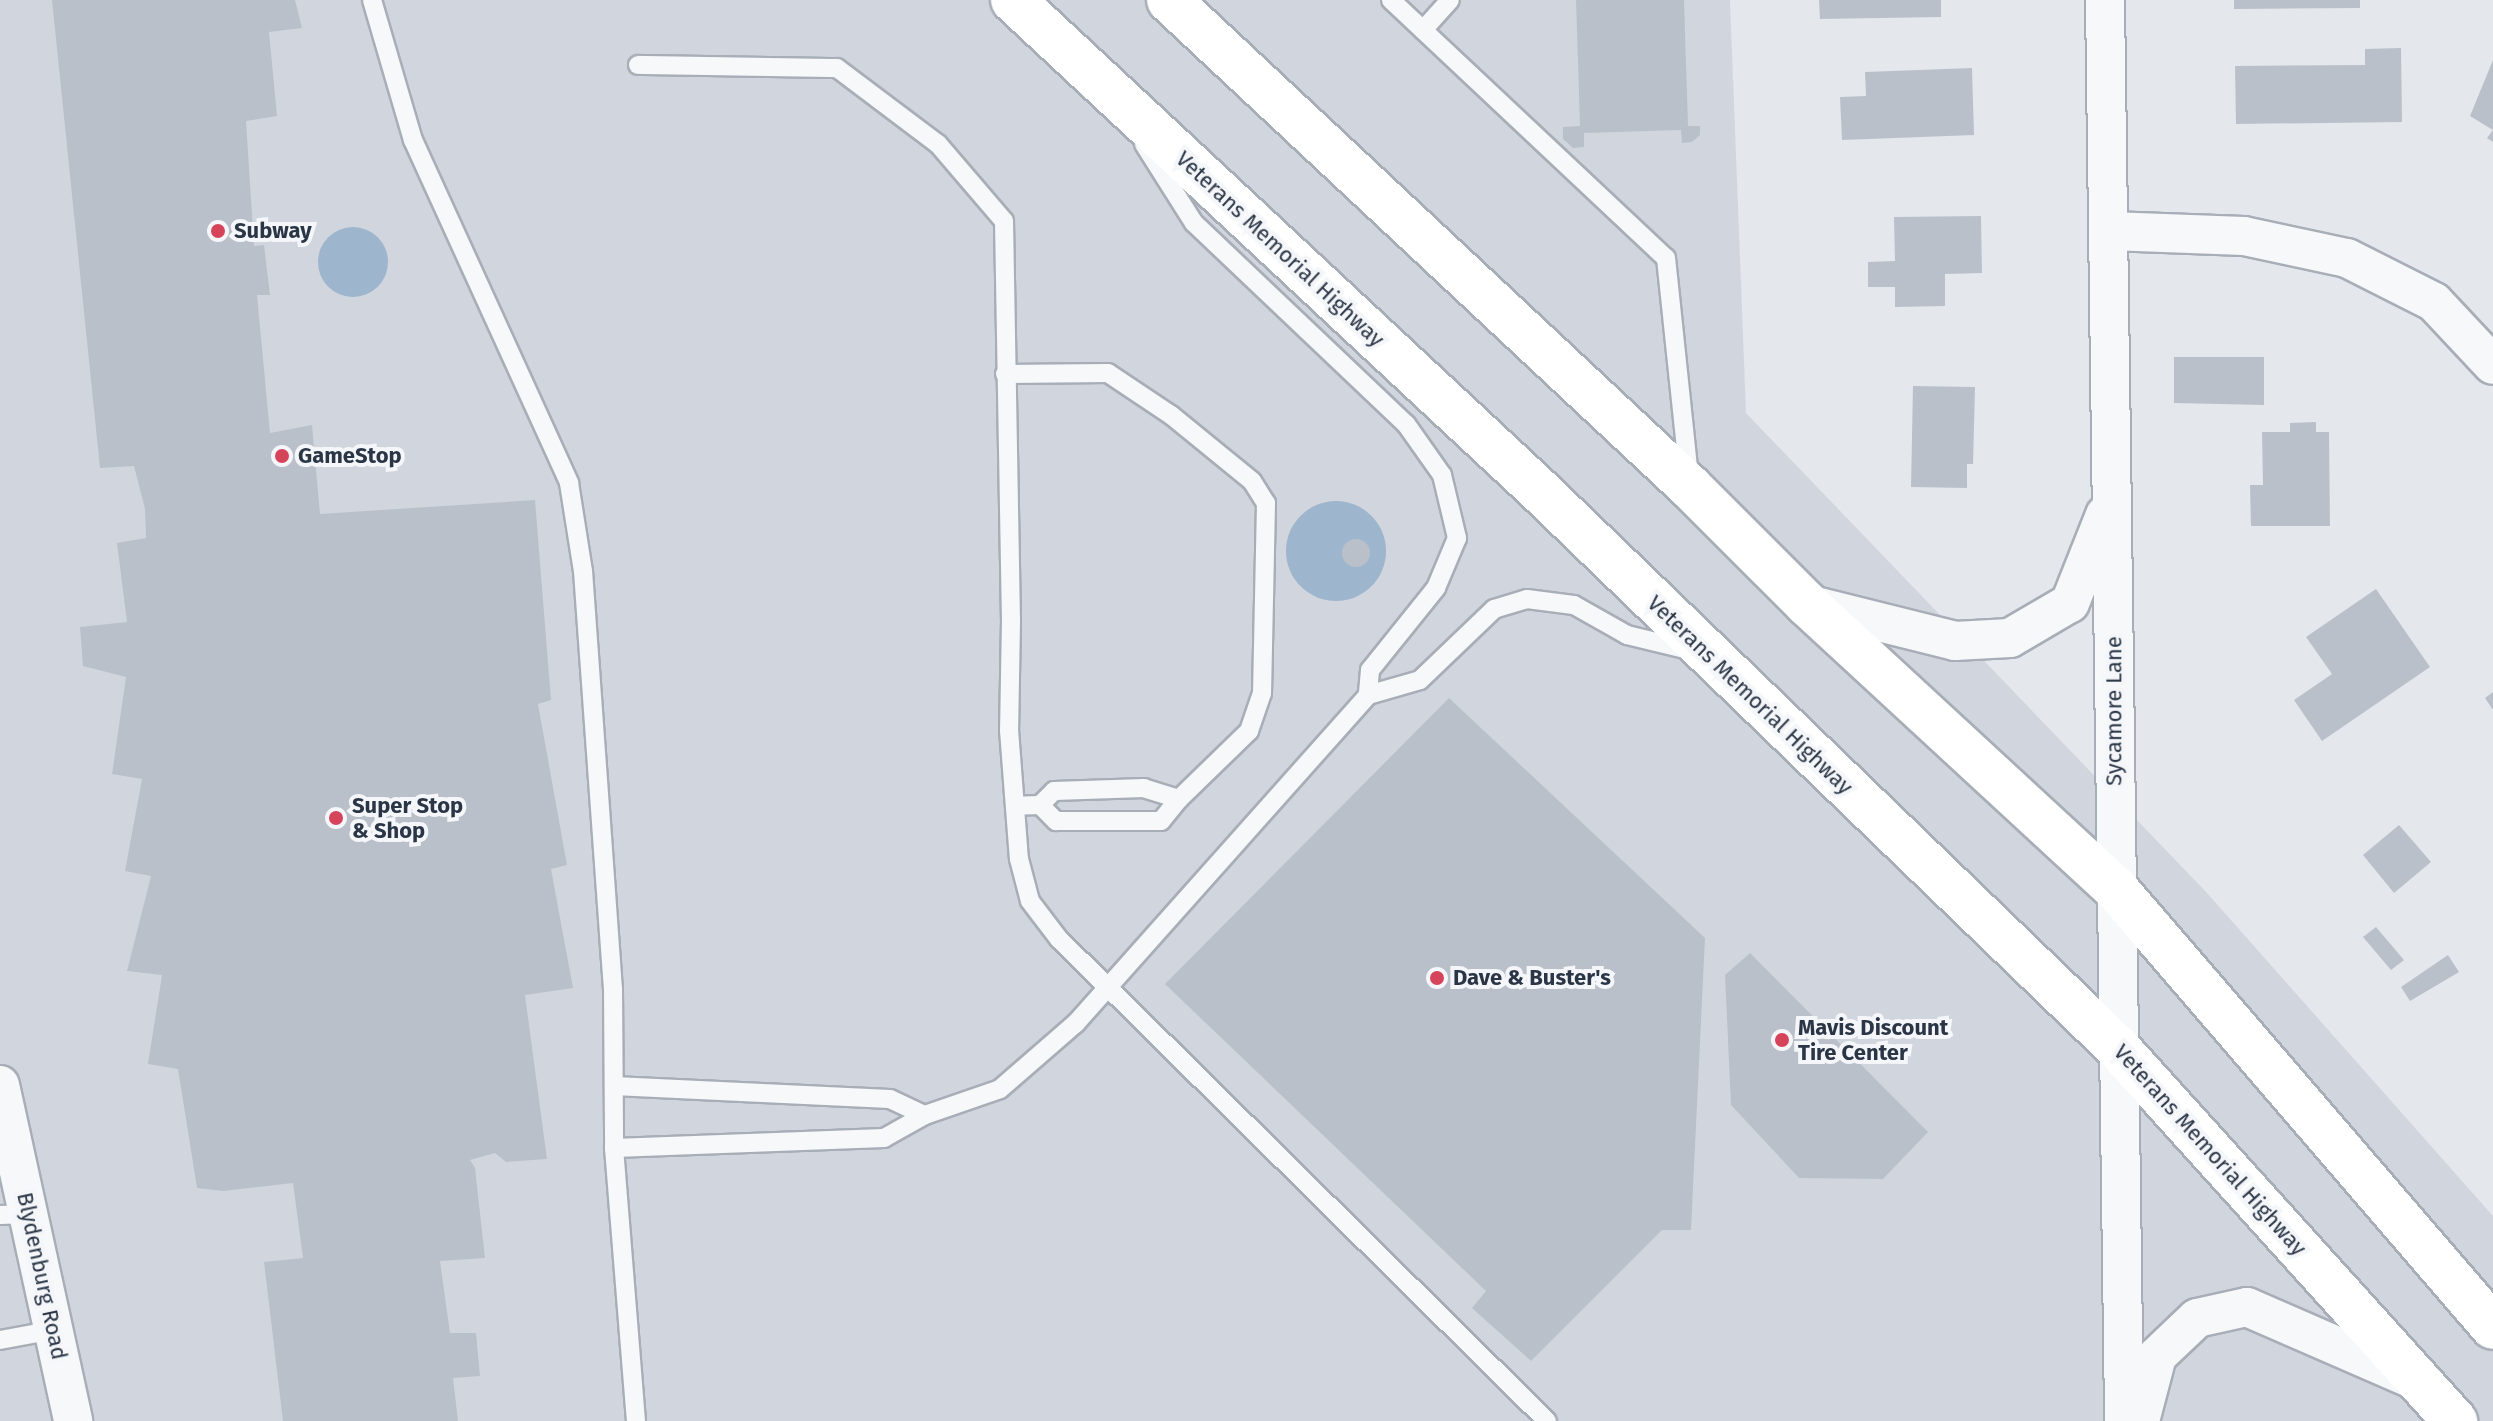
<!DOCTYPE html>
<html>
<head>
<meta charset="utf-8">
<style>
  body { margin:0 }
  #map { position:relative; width:2493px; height:1421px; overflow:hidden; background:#e4e7ec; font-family:"Fira Sans",sans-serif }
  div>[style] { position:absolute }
  .built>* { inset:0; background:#d1d6de }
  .water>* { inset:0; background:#9db5cd }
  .round { border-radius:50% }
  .building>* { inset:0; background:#bac0ca }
  .roads { filter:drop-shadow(2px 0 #a8aeb7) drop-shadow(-2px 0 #a8aeb7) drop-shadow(0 2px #a8aeb7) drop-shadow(0 -2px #a8aeb7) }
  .service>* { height:18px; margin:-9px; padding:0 9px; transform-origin:9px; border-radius:9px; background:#f7f8fa }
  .minor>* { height:38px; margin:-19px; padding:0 19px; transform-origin:19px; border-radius:19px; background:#f7f8fa }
  .trunk>* { height:44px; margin:-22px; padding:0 22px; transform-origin:22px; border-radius:22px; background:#fff }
  .dots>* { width:22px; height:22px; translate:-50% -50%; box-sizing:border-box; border:4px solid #f4f6f9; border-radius:50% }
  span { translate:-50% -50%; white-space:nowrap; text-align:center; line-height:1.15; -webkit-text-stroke:8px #f4f6f9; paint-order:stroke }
  .poi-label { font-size:22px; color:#2a3546; font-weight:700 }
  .left { translate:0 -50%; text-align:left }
  .street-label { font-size:22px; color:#2a3546 }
</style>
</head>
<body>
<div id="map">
  <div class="built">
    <i style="clip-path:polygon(0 0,1730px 0,1746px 413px,2207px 893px,2493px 1216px,2493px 1421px,0 1421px)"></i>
  </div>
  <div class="water">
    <i class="round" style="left:318px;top:227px;width:70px;height:70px"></i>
    <i class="round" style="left:1286px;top:501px;width:100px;height:100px"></i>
  </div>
  <div class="building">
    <i style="clip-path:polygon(52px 0,295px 0,302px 28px,269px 32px,277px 116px,246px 121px,254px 246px,264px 245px,270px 295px,257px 295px,270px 433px,312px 425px,320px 514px,535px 500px,551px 700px,538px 704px,567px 865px,551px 869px,573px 988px,525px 995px,547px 1159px,506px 1162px,495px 1153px,470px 1160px,475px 1168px,485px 1258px,440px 1261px,450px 1333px,476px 1333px,480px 1376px,453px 1378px,458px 1421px,283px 1421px,264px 1262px,303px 1258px,293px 1183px,223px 1191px,197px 1188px,178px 1069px,148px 1064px,162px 975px,127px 971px,151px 876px,125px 871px,142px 779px,112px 774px,126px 677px,83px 666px,80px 627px,127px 622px,117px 543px,146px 538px,145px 509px,134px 466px,100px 468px)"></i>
    <i style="clip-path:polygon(1576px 0,1684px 0,1688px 126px,1700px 126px,1700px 135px,1692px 142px,1682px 143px,1681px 130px,1584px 133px,1584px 147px,1573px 148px,1563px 139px,1563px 127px,1580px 126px)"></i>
    <i style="clip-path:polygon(1819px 0,1941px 0,1941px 17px,1820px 19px)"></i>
    <i style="clip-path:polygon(2234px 0,2360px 0,2360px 8px,2234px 9px)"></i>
    <i style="clip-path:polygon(2401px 48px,2402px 122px,2236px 124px,2235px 66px,2365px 65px,2365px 49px)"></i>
    <i style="clip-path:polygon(2493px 60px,2493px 142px,2487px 138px,2493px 130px,2470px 116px)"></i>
    <i style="clip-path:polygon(1972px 68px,1974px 135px,1842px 140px,1840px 97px,1866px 96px,1865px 72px)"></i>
    <i style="clip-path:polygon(1981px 216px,1982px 273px,1945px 274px,1945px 306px,1895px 307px,1895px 287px,1868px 287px,1868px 262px,1895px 261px,1894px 217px)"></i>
    <i style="clip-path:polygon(2174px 357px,2264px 357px,2264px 405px,2174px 403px)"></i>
    <i style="clip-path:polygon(1913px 386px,1975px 387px,1973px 464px,1967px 464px,1967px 488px,1911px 487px)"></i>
    <i style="clip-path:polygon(2316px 422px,2316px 432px,2329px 432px,2330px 526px,2251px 526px,2250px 485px,2263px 485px,2262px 432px,2290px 432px,2290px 423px)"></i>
    <i class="round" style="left:1342px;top:539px;width:28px;height:28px"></i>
    <i style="clip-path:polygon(2376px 589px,2430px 667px,2322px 741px,2294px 700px,2332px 674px,2306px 637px)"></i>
    <i style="clip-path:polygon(2493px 692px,2493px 710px,2485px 698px)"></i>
    <i style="clip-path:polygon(1449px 698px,1705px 938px,1691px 1230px,1662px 1230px,1531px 1361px,1472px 1308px,1486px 1291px,1165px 984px)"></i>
    <i style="clip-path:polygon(2399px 825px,2431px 862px,2394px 893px,2363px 855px)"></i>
    <i style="clip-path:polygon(2376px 927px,2404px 960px,2391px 970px,2363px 937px)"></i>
    <i style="clip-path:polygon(1750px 953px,1928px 1132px,1883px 1179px,1799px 1178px,1731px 1105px,1725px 975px)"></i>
    <i style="clip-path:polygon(2448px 955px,2459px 972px,2410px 1001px,2401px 987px)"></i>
  </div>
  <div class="roads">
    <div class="service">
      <i style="left:372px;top:0;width:146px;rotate:73.7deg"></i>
      <i style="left:413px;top:140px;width:377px;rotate:65.5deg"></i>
      <i style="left:569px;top:483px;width:89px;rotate:81deg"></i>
      <i style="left:583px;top:571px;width:419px;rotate:85.9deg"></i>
      <i style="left:613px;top:989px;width:159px;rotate:89.6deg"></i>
      <i style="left:614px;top:1148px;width:274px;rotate:85.4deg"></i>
      <i style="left:1391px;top:0;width:377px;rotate:43.2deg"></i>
      <i style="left:1666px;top:258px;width:219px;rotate:84deg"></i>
      <i style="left:1423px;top:30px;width:40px;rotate:-48deg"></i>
      <i style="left:638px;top:65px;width:199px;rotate:0.9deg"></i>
      <i style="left:837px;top:68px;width:126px;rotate:37deg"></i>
      <i style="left:938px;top:144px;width:101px;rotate:49.4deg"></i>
      <i style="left:1004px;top:221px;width:399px;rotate:89deg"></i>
      <i style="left:1011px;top:620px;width:110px;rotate:91deg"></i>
      <i style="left:1009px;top:730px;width:129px;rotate:85.6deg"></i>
      <i style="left:1019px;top:859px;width:43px;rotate:75.3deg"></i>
      <i style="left:1030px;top:901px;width:48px;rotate:52.7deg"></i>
      <i style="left:1059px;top:939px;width:686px;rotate:44.65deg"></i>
      <i style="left:1144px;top:144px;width:93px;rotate:57.7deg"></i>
      <i style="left:1194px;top:223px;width:292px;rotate:43.5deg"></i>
      <i style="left:1406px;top:424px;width:62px;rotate:54.8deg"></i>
      <i style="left:1442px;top:475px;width:65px;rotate:76.6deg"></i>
      <i style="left:1457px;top:538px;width:54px;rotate:112.8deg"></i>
      <i style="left:1436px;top:588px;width:105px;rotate:128.8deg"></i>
      <i style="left:1370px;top:670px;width:25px;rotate:95deg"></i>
      <i style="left:1005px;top:374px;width:103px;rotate:-0.6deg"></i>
      <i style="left:1108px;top:373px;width:76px;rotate:33.7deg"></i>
      <i style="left:1171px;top:415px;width:104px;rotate:39.2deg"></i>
      <i style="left:1252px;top:481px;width:26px;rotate:58deg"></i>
      <i style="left:1266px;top:503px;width:190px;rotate:91.2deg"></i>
      <i style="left:1262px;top:693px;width:40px;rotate:108.9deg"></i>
      <i style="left:1249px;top:731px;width:98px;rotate:135.8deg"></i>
      <i style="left:1179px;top:799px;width:37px;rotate:-163deg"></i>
      <i style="left:1144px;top:788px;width:90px;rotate:178.1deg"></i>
      <i style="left:1054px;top:791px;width:20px;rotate:135deg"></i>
      <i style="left:1040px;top:805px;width:24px;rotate:178deg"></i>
      <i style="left:1040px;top:805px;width:23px;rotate:45deg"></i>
      <i style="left:1056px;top:821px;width:105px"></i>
      <i style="left:1161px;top:821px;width:28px;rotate:-51deg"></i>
      <i style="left:614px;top:1086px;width:276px;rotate:2.7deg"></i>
      <i style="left:890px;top:1099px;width:38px;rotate:25deg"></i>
      <i style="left:614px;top:1148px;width:270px;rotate:-2.1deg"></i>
      <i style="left:884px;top:1138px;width:47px;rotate:-29.3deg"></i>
      <i style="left:925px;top:1115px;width:79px;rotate:-19.1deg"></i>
      <i style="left:1000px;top:1089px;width:101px;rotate:-41deg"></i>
      <i style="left:1076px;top:1023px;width:439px;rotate:-48.3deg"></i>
      <i style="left:1368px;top:695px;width:54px;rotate:-16.1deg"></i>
      <i style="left:1420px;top:680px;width:103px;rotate:-43.8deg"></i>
      <i style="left:1494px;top:609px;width:34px;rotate:-17deg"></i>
      <i style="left:1527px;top:599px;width:47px;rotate:7.3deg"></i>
      <i style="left:1574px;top:605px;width:61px;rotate:29.5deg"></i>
      <i style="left:1627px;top:635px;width:68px;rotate:13.6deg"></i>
      <i style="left:0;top:1215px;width:29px;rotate:-2deg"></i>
      <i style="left:0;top:1340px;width:55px;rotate:-10.5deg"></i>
    </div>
    <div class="minor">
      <i style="left:2105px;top:0;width:1421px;rotate:89.23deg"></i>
      <i style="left:2110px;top:231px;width:134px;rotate:2.1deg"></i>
      <i style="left:2244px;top:236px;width:105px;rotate:12.1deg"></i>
      <i style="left:2347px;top:258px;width:97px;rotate:26.8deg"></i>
      <i style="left:2434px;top:302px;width:86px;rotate:46.9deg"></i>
      <i style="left:1807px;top:604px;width:153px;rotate:14deg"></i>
      <i style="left:1955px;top:641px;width:55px;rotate:-3.1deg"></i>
      <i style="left:2010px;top:638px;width:69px;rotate:-30.3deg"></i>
      <i style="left:2070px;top:603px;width:95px;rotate:-68.3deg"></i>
      <i style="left:0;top:1085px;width:344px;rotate:77.7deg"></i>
      <i style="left:2140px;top:1421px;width:67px;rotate:-75.3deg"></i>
      <i style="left:2157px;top:1356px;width:55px;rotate:-43.5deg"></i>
      <i style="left:2197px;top:1318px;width:51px;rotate:-12.4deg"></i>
      <i style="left:2247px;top:1307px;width:183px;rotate:23.5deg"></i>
    </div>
    <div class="trunk">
      <i style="left:1013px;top:0;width:720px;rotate:42.97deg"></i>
      <i style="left:1540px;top:491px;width:800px;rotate:43.94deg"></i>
      <i style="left:2116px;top:1046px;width:506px;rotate:47.89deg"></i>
      <i style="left:1169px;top:0;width:713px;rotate:43.07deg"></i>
      <i style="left:1690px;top:487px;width:165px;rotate:45deg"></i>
      <i style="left:1807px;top:604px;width:419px;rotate:42.7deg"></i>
      <i style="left:2115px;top:888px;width:579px;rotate:49.27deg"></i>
    </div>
  </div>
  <div class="dots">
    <i style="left:218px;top:231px;background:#d6445c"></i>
    <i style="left:282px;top:456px;background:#d6445c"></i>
    <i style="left:336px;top:818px;background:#d6445c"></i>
    <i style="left:1437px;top:978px;background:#d6445c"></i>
    <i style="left:1782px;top:1040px;background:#d6445c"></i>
  </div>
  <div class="poi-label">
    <span class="left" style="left:234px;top:231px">Subway</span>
    <span class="left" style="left:298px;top:456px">GameStop</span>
    <span class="left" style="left:352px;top:818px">Super Stop<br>&amp; Shop</span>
    <span class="left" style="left:1453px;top:978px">Dave &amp; Buster's</span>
    <span class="left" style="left:1798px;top:1040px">Mavis Discount<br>Tire Center</span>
  </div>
  <div class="street-label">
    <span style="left:1280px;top:249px;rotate:43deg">Veterans Memorial Highway</span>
    <span style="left:1750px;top:695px;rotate:44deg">Veterans Memorial Highway</span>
    <span style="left:2114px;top:711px;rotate:-90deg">Sycamore Lane</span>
    <span style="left:2210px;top:1150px;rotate:48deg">Veterans Memorial Highway</span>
    <span style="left:42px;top:1276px;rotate:78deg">Blydenburg Road</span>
  </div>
</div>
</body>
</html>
